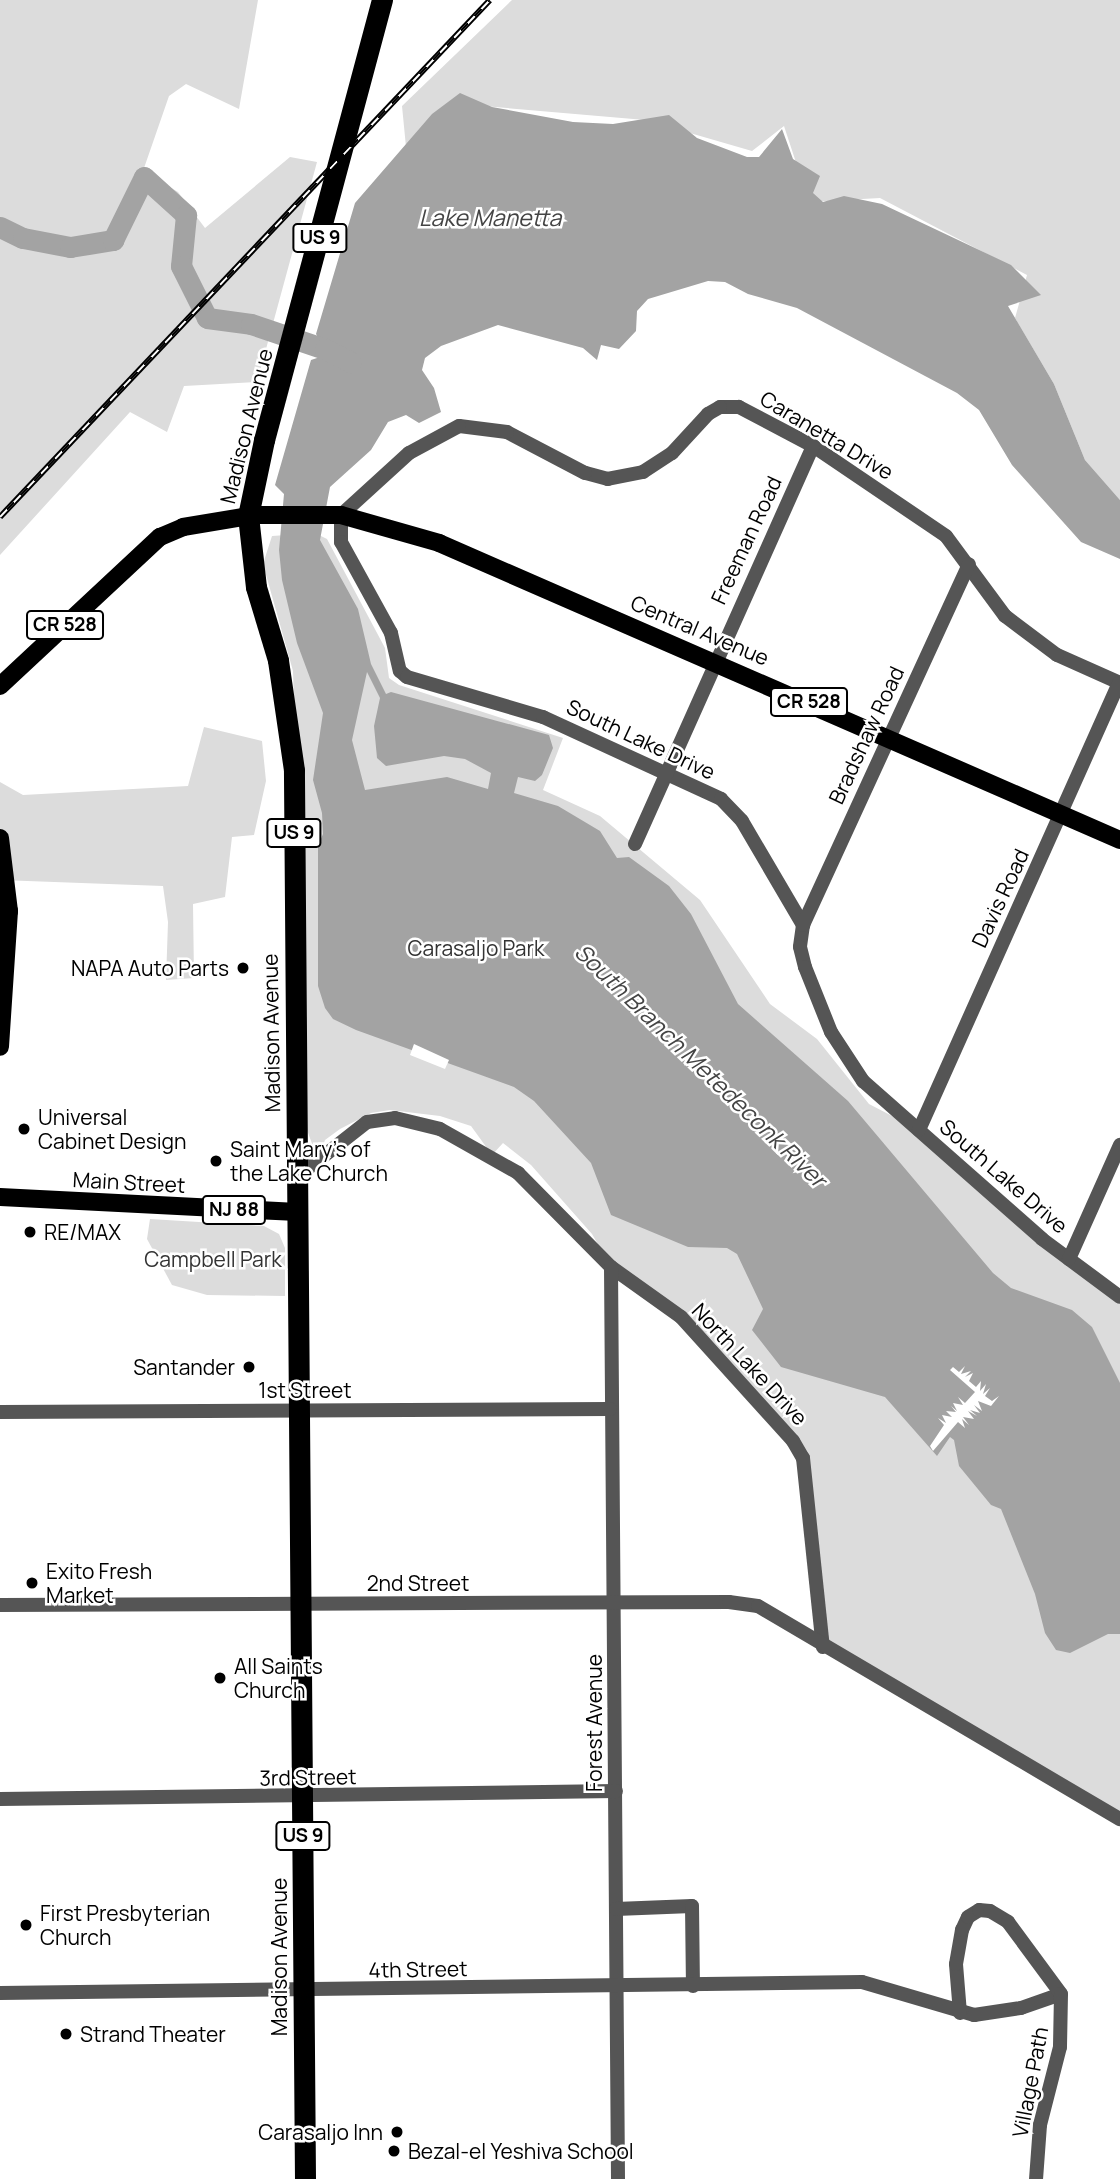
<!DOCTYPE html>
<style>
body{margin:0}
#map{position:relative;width:1120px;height:2179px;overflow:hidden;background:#fff;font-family:Manrope,sans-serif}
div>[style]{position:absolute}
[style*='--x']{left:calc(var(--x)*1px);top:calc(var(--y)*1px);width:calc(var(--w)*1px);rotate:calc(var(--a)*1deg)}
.green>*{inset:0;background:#dcdcdc}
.water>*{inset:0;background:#a3a3a3}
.pier>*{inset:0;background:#fff}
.river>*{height:21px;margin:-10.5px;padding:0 10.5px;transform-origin:10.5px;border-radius:10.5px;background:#a3a3a3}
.minor>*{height:14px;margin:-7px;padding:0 7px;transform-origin:7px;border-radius:7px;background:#555}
.major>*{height:18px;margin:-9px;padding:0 9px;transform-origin:9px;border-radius:9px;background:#000}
.highway>*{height:21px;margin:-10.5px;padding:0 10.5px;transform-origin:10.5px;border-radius:10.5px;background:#000}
.rail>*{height:6px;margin-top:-3px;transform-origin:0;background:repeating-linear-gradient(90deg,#fff 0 10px,#000 0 20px);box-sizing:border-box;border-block:2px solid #000}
.dots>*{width:19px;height:19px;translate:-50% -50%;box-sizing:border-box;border:4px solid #fff;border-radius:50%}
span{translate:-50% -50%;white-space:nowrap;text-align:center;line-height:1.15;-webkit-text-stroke:5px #fff;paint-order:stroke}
.shield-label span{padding:2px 5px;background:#fff;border:2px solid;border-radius:5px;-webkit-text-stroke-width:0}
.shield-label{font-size:19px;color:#000;font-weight:700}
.street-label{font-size:21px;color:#000}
.park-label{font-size:21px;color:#333}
.poi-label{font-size:21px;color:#000}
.right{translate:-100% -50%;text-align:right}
.left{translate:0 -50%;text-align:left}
.water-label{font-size:23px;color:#444;font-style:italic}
</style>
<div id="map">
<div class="green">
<div style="clip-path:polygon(0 0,258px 0,239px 109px,186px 84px,169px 96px,143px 171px,178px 192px,205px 228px,290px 157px,317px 162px,257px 382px,184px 386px,167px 432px,130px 412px,0 555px)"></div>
<div style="clip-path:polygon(512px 0,1120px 0,1120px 500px,1085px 460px,1054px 384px,1015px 318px,1027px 275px,880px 198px,809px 202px,784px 126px,752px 151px,645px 120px,460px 104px,406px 147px,402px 106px)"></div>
<div style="clip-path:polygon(315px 533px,327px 539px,385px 648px,389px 678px,399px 685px,563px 738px,543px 790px,600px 816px,700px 900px,770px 1004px,817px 1039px,869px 1104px,919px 1130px,1120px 1297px,1120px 1819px,823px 1647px,803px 1458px,684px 1320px,611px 1267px,592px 1234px,531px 1165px,503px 1143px,492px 1155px,471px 1126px,440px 1116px,390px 1110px,371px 1113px,340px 1129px,325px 1140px,318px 1160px,307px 1130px,293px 671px,263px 564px,272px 536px)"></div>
<div style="clip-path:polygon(204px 727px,262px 741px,266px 781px,254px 835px,232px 837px,225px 897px,193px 904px,194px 978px,166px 980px,168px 922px,163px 886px,0 880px,0 782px,23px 795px,188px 786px)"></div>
<div style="clip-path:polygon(150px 1219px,264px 1226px,279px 1234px,285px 1248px,285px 1296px,207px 1295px,172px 1285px,147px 1239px)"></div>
</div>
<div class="water">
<div style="clip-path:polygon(evenodd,460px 93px,492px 107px,573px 122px,613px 124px,669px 115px,697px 138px,747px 157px,759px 157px,782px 129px,793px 159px,820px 176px,813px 193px,823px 202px,844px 196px,882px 204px,1011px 265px,1041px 295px,1008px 306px,1054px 384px,1085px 460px,1120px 500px,1120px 559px,1081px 542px,1012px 465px,979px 410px,957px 393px,797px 308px,748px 294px,725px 282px,708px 281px,648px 299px,637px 311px,636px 331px,619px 349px,601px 345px,597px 360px,583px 348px,498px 325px,441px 346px,425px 358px,422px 370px,434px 388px,441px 412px,419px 423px,406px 415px,388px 422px,371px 450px,330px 487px,320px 540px,358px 609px,371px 664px,386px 694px,391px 692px,549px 735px,553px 748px,542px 775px,535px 781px,518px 777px,514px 793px,558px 806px,600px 831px,617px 858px,629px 857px,669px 886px,691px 914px,738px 1004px,848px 1101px,993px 1273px,1011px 1288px,1072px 1310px,1092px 1327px,1120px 1383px,1120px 1634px,1108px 1634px,1070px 1653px,1056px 1650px,1045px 1633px,1035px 1594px,1001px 1509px,991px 1505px,959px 1466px,954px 1440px,950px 1437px,937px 1456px,885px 1397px,781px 1367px,752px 1330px,763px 1309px,737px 1254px,727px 1248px,688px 1247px,611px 1215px,591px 1163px,534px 1101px,514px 1087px,356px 1030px,333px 1019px,325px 1008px,318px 986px,318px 846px,323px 834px,322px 813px,313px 780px,323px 713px,297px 643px,282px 580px,279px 550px,284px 494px,275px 485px,311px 360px,320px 357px,325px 349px,316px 334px,355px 203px,432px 114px,460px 93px,367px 672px,380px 698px,374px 726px,377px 758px,386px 766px,444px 756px,465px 759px,491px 773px,488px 789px,447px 777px,365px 790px,352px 740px,367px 672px)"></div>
</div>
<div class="pier">
<div style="clip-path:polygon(414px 1044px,449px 1060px,445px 1069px,410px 1055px)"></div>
<div style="clip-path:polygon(965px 1366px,961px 1374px,971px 1371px,965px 1377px,973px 1373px,969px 1381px,976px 1387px,981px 1381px,980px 1391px,986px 1384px,983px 1394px,990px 1388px,985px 1396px,992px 1401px,999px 1396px,991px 1406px,978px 1401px,982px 1411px,974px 1405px,980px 1413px,970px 1410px,977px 1416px,968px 1411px,974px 1419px,963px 1417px,969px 1425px,962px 1419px,965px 1428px,958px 1422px,933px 1451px,930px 1446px,944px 1425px,938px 1418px,946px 1423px,942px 1415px,952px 1417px,946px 1411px,956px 1412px,951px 1406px,957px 1411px,953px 1403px,963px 1405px,958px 1397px,965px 1403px,975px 1392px,950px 1370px,953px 1367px,959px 1372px)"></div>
</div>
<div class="river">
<div style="--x:0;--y:227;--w:25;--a:26"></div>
<div style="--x:23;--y:238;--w:48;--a:10.8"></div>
<div style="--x:70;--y:247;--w:44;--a:-9.2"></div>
<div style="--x:113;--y:240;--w:70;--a:-63.8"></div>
<div style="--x:144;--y:177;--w:57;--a:42.1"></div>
<div style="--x:186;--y:215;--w:51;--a:95.6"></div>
<div style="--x:181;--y:266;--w:58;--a:63.4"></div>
<div style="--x:207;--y:318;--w:44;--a:7.8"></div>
<div style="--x:251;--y:324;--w:78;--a:18.7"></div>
<div style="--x:325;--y:349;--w:29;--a:27"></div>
</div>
<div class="minor">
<div style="--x:1120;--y:683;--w:69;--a:-156"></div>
<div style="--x:1057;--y:655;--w:65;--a:-143.1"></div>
<div style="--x:1005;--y:616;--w:99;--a:-126.4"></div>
<div style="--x:946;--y:536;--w:161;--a:-145.9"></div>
<div style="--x:813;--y:446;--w:84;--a:-152.2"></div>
<div style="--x:739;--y:407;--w:19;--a:180"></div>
<div style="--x:720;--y:407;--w:14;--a:150"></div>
<div style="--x:708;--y:414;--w:53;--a:132.7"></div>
<div style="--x:672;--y:453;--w:35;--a:147"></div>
<div style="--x:643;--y:472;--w:36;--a:169"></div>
<div style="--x:608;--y:479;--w:24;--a:-165"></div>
<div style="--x:585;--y:473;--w:88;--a:-152.3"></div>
<div style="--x:507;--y:432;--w:48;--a:-172.9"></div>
<div style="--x:459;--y:426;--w:57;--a:151.6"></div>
<div style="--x:409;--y:453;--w:92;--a:137.6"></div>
<div style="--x:341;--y:515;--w:27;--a:90"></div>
<div style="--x:341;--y:542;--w:104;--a:61.2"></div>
<div style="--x:391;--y:633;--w:39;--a:77"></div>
<div style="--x:400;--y:671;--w:9;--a:41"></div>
<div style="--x:407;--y:677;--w:142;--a:16.4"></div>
<div style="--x:543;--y:717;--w:196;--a:24.7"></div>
<div style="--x:721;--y:799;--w:30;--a:46"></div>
<div style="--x:742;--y:821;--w:121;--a:59.6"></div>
<div style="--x:803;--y:925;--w:22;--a:98"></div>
<div style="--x:800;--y:947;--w:21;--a:76"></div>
<div style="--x:805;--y:967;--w:70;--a:68.2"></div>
<div style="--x:831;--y:1032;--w:59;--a:56.9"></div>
<div style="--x:863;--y:1081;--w:239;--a:41.4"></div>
<div style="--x:1042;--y:1239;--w:97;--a:36.6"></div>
<div style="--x:635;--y:844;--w:436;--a:-65.9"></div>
<div style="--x:803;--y:925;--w:397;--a:-65.3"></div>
<div style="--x:919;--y:1130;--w:490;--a:-65.9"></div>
<div style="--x:297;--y:1177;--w:89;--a:-38.2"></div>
<div style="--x:367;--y:1122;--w:28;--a:-8"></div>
<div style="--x:395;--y:1118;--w:46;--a:13.7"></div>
<div style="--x:440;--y:1129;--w:90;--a:29.4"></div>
<div style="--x:518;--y:1173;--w:132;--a:45.3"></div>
<div style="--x:611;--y:1267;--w:86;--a:35.5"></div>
<div style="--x:681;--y:1317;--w:167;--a:47.9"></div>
<div style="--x:793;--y:1441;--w:20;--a:60"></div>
<div style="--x:803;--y:1458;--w:190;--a:84"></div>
<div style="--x:1069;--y:1259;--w:125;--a:-65.9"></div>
<div style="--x:611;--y:1267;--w:912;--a:89.56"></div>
<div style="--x:0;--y:1412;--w:610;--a:-0.28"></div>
<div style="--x:0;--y:1605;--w:729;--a:-0.24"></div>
<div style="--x:729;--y:1602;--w:29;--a:8"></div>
<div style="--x:758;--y:1606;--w:420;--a:30.5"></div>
<div style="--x:0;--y:1799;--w:616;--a:-0.74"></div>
<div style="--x:616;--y:1909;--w:76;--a:-2.3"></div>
<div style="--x:692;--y:1906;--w:80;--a:89.3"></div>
<div style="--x:0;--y:1993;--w:862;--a:-0.73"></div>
<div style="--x:862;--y:1982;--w:117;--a:16.4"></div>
<div style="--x:974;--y:2015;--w:48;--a:-8.5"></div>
<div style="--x:1021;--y:2008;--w:42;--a:-19.3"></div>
<div style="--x:960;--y:2013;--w:49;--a:-94.7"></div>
<div style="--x:956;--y:1964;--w:35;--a:-80"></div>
<div style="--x:962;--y:1930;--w:14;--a:-65"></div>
<div style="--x:968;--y:1917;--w:13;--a:-32"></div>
<div style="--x:979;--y:1910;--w:11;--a:5"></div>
<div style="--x:990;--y:1911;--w:21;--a:31"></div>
<div style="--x:1008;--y:1922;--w:89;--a:53.6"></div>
<div style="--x:1061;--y:1994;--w:53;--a:91.1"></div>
<div style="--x:1060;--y:2047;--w:81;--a:104.4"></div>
<div style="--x:1040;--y:2125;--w:54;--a:94.2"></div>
</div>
<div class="major">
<div style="--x:0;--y:686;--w:219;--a:-43"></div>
<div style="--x:160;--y:537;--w:25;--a:-23"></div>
<div style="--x:183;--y:527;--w:73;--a:-9.5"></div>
<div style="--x:255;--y:515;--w:86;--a:0"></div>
<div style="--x:341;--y:515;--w:102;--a:15.9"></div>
<div style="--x:439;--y:543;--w:743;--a:23.56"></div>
<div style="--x:0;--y:838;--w:74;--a:83"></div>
<div style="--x:9;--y:911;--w:136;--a:93.8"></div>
<div style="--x:0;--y:1197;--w:298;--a:2.9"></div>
</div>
<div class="highway">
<div style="--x:305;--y:2179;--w:1409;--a:-90.45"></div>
<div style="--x:294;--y:770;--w:111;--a:-98.3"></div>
<div style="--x:278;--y:660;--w:76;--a:-106.8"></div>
<div style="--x:256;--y:587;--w:71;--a:-96.4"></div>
<div style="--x:248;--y:516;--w:78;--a:-78.1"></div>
<div style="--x:264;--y:440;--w:456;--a:-75"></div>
</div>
<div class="rail">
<div style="--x:0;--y:517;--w:712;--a:-46.54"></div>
</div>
<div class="dots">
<div style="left:243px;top:968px;background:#000"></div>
<div style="left:24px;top:1129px;background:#000"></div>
<div style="left:216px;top:1161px;background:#000"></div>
<div style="left:30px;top:1232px;background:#000"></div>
<div style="left:249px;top:1367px;background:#000"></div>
<div style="left:32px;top:1583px;background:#000"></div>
<div style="left:220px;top:1678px;background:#000"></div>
<div style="left:26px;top:1925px;background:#000"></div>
<div style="left:66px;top:2034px;background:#000"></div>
<div style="left:397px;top:2132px;background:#000"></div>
<div style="left:394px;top:2151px;background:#000"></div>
</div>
<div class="shield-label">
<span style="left:320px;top:238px">US 9</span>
<span style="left:65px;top:625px">CR 528</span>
<span style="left:809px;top:702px">CR 528</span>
<span style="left:294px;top:833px">US 9</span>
<span style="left:234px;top:1210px">NJ 88</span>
<span style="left:303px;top:1836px">US 9</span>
</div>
<div class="street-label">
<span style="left:246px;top:426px;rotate:-76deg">Madison Avenue</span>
<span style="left:827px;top:435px;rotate:31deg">Caranetta Drive</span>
<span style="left:746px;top:540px;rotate:-65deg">Freeman Road</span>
<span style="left:700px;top:630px;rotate:23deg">Central Avenue</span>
<span style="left:866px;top:735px;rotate:-65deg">Bradshaw Road</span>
<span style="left:641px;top:739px;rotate:25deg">South Lake Drive</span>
<span style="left:1000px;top:898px;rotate:-65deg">Davis Road</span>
<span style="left:271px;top:1033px;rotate:-91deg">Madison Avenue</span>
<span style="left:1004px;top:1176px;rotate:41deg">South Lake Drive</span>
<span style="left:129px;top:1182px;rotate:3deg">Main Street</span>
<span style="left:750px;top:1364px;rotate:47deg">North Lake Drive</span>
<span style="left:305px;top:1390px">1st Street</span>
<span style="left:418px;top:1583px">2nd Street</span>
<span style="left:594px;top:1723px;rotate:-90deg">Forest Avenue</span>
<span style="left:308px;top:1777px;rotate:-1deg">3rd Street</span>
<span style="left:279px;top:1957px;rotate:-90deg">Madison Avenue</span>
<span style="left:418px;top:1969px;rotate:-1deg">4th Street</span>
<span style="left:1030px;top:2082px;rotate:-79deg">Village Path</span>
</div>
<div class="park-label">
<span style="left:476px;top:948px">Carasaljo Park</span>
<span style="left:213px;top:1259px">Campbell Park</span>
</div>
<div class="poi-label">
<span class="right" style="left:229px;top:968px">NAPA Auto Parts</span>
<span class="left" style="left:38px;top:1129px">Universal<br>Cabinet Design</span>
<span class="left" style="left:230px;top:1161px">Saint Mary's of<br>the Lake Church</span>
<span class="left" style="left:44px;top:1232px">RE/MAX</span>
<span class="right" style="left:235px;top:1367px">Santander</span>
<span class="left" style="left:46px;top:1583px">Exito Fresh<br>Market</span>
<span class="left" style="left:234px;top:1678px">All Saints<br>Church</span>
<span class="left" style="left:40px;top:1925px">First Presbyterian<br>Church</span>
<span class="left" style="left:80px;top:2034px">Strand Theater</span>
<span class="right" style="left:383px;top:2132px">Carasaljo Inn</span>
<span class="left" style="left:408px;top:2151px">Bezal-el Yeshiva School</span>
</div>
<div class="water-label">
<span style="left:490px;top:217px">Lake Manetta</span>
<span style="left:701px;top:1065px;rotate:44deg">South Branch Metedeconk River</span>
</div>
</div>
